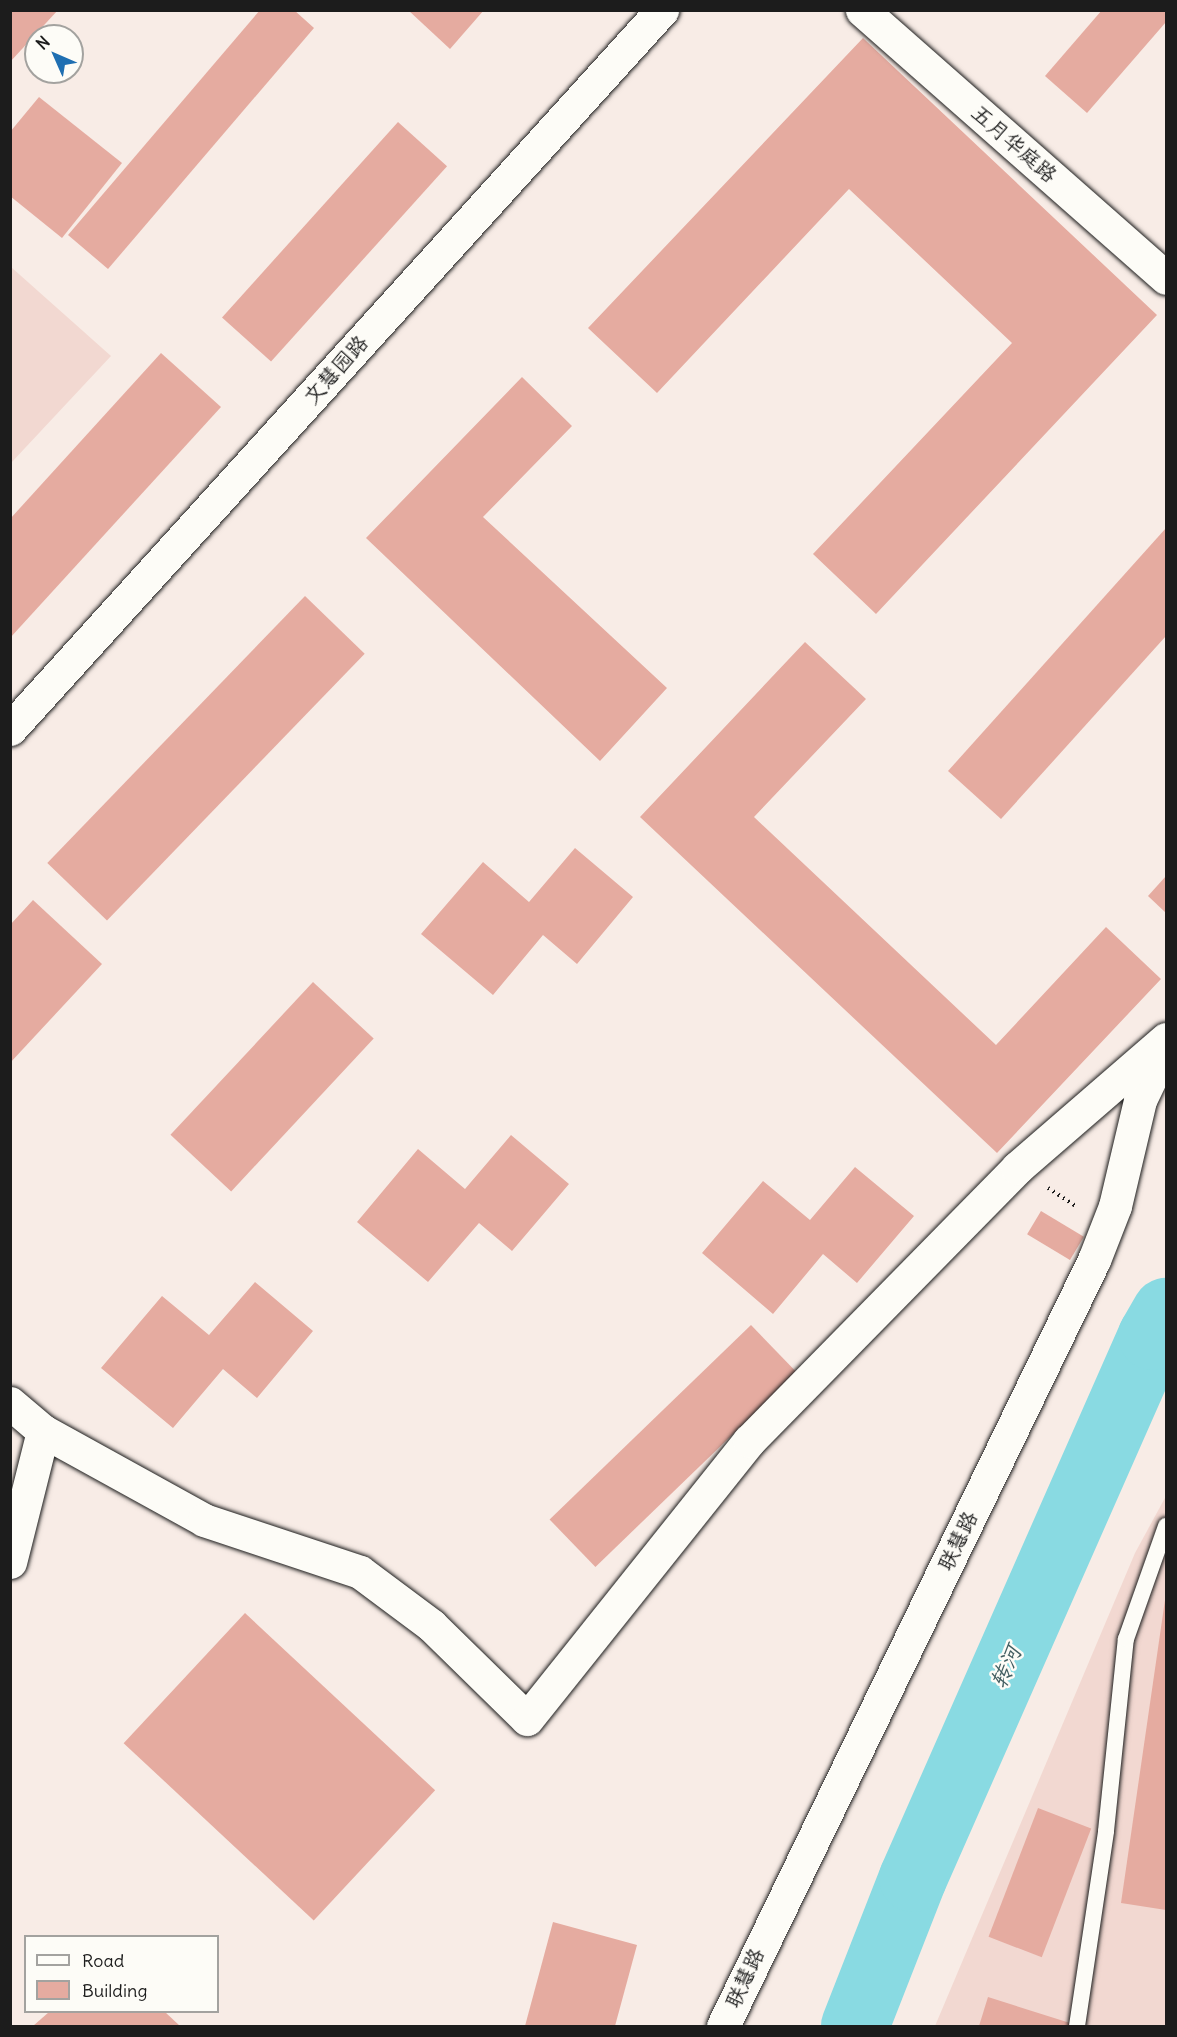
<!DOCTYPE html>
<meta charset="utf-8">
<style>
body{margin:0}
#map{position:relative;width:1177px;height:2037px;overflow:hidden;background:#f8ece6;font-family:Delius,"LXGW WenKai TC",sans-serif}
div>[style]{position:absolute}
[style*='--x']{left:calc(var(--x)*1px);top:calc(var(--y)*1px);width:calc(var(--w)*1px);rotate:calc(var(--a)*1deg)}
.built>*{inset:0;background:#f2d8d1}
.river>*{height:68px;margin:-34px;padding:0 34px;transform-origin:34px;border-radius:34px;background:#89dae2}
.building>*{inset:0;background:#e5aba0;transform-origin:0 0}
.path>*{height:4px;margin-top:-2px;transform-origin:0;background:repeating-linear-gradient(90deg,#1c1c1c 0 1.5px,transparent 0 6px)}
.roads{filter:drop-shadow(0 0 2px #1c1c1c) drop-shadow(0 0 2px #1c1c1c)}
.service>*{height:16px;margin:-8px;padding:0 8px;transform-origin:8px;border-radius:8px;background:#fdfcf7}
.minor>*{height:33px;margin:-16.5px;padding:0 16.5px;transform-origin:16.5px;border-radius:16.5px;background:#fdfcf7}
.tertiary>*{height:33px;margin:-16.5px;padding:0 16.5px;transform-origin:16.5px;border-radius:16.5px;background:#fdfcf7}
span{translate:-50% -50%;white-space:nowrap;text-align:center;line-height:1.15;-webkit-text-stroke:5px #fdfcf7;paint-order:stroke}
.street-label{font-size:21px;color:#1c1c1c}
.water-label{font-size:22px;color:#425e61;font-style:italic}
.frame{position:absolute;inset:0;border:12px solid #1c1c1c;pointer-events:none}
.legend{position:absolute;left:24px;top:1935px;width:195px;height:78px;box-sizing:border-box;background:#fdfcf7;border:2px solid #a3a29f;margin:0;padding:8px 10px;list-style:none;font-size:18px;color:#1c1c1c}
.legend li{display:flex;align-items:center;gap:12px;height:30px}
.legend b{width:30px;border:2px solid #a3a29f}
.north{position:absolute;left:24px;top:24px;width:60px;height:60px;box-sizing:border-box;background:#fdfcf7;border:2px solid #a3a29f;border-radius:50%;rotate:315deg;font-size:16px;font-weight:700;line-height:24px;text-align:center;color:#1c1c1c}
.north::after{content:'';display:block;margin:auto;width:21px;height:27px;background:#1f6fb2;clip-path:polygon(50% 0,100% 100%,50% 72%,0 100%)}
</style>
<div id="map">
<div class="built">
<div style="clip-path:polygon(11px 267px,111px 356px,11px 463px)"></div>
<div style="clip-path:polygon(1166px 1496px,1166px 2026px,935px 2026px,1135px 1553px)"></div>
</div>
<div class="river">
<div style="--x:855;--y:2026;--w:159;--a:-68.6"></div>
<div style="--x:913;--y:1878;--w:592;--a:-66.2"></div>
<div style="--x:1152;--y:1336;--w:28;--a:-60"></div>
</div>
<div class="building">
<div style="clip-path:polygon(10px 10px,58px 10px,10px 62px)"></div>
<div style="clip-path:polygon(260px 10px,294px 10px,314px 28px,108px 269px,68px 235px)"></div>
<div style="clip-path:polygon(408px 10px,484px 10px,450px 49px)"></div>
<div style="clip-path:polygon(1102px 10px,1166px 10px,1166px 22px,1087px 113px,1045px 76px)"></div>
<div style="clip-path:polygon(863px 38px,1157px 315px,876px 614px,813px 554px,1012px 343px,849px 189px,657px 393px,588px 328px)"></div>
<div style="clip-path:polygon(39px 97px,122px 163px,62px 238px,10px 196px,10px 132px)"></div>
<div style="left:398px;top:122px;width:66px;height:263px;rotate:42deg"></div>
<div style="clip-path:polygon(161px 353px,221px 407px,10px 638px,10px 519px)"></div>
<div style="clip-path:polygon(522px 377px,572px 426px,483px 517px,667px 688px,600px 761px,366px 538px)"></div>
<div style="clip-path:polygon(1166px 528px,1166px 636px,1001px 819px,948px 771px)"></div>
<div style="left:305px;top:596px;width:83px;height:371px;rotate:44deg"></div>
<div style="clip-path:polygon(805px 642px,866px 699px,754px 817px,996px 1045px,1106px 927px,1161px 979px,997px 1153px,640px 817px)"></div>
<div style="clip-path:polygon(575px 848px,633px 897px,577px 964px,543px 935px,493px 995px,421px 934px,483px 862px,529px 902px)"></div>
<div style="clip-path:polygon(1166px 876px,1166px 913px,1148px 896px)"></div>
<div style="clip-path:polygon(33px 900px,102px 964px,10px 1063px,10px 925px)"></div>
<div style="left:313px;top:982px;width:83px;height:209px;rotate:43deg"></div>
<div style="clip-path:polygon(511px 1135px,569px 1184px,512px 1251px,479px 1223px,428px 1282px,357px 1222px,418px 1149px,465px 1189px)"></div>
<div style="clip-path:polygon(855px 1167px,914px 1216px,857px 1283px,823px 1254px,773px 1314px,702px 1253px,763px 1181px,810px 1220px)"></div>
<div style="left:1041px;top:1211px;width:50px;height:27px;rotate:31deg"></div>
<div style="clip-path:polygon(255px 1282px,313px 1331px,257px 1398px,223px 1369px,173px 1428px,101px 1368px,162px 1296px,209px 1335px)"></div>
<div style="left:751px;top:1325px;width:66px;height:280px;rotate:46deg"></div>
<div style="clip-path:polygon(1165px 1600px,1166px 1600px,1166px 1910px,1121px 1903px)"></div>
<div style="left:245px;top:1613px;width:260px;height:178px;rotate:43deg"></div>
<div style="left:1038px;top:1808px;width:57px;height:138px;rotate:21deg"></div>
<div style="clip-path:polygon(553px 1922px,637px 1945px,615px 2026px,525px 2026px)"></div>
<div style="clip-path:polygon(988px 1997px,1070px 2023px,1069px 2026px,979px 2026px)"></div>
<div style="clip-path:polygon(49px 2012px,165px 2012px,180px 2026px,33px 2026px)"></div>
</div>
<div class="path">
<div style="--x:1048;--y:1188;--w:35;--a:33"></div>
</div>
<div class="roads">
<div class="service">
<div style="--x:1077;--y:2026;--w:197;--a:-81.5"></div>
<div style="--x:1106;--y:1831;--w:193;--a:-84.1"></div>
<div style="--x:1126;--y:1639;--w:120;--a:-70.5"></div>
</div>
<div class="minor">
<div style="--x:862;--y:10;--w:405;--a:41.4"></div>
<div style="--x:723;--y:2026;--w:851;--a:-64.16"></div>
<div style="--x:1094;--y:1260;--w:58;--a:-68.7"></div>
<div style="--x:1115;--y:1206;--w:109;--a:-76.7"></div>
<div style="--x:1140;--y:1100;--w:60;--a:-64.3"></div>
</div>
<div class="tertiary">
<div style="--x:10;--y:729;--w:971;--a:-47.8"></div>
<div style="--x:10;--y:1403;--w:43;--a:40.3"></div>
<div style="--x:43;--y:1431;--w:135;--a:104.1"></div>
<div style="--x:43;--y:1431;--w:184;--a:28.9"></div>
<div style="--x:204;--y:1520;--w:164;--a:18.4"></div>
<div style="--x:360;--y:1572;--w:89;--a:36.7"></div>
<div style="--x:431;--y:1625;--w:134;--a:44.4"></div>
<div style="--x:527;--y:1719;--w:356;--a:-51.4"></div>
<div style="--x:749;--y:1441;--w:383;--a:-45.5"></div>
<div style="--x:1017;--y:1168;--w:197;--a:-40.9"></div>
</div>
</div>
<div class="street-label">
<span style="left:1014px;top:144px;rotate:41deg">五月华庭路</span>
<span style="left:336px;top:370px;rotate:-48deg">文慧园路</span>
<span style="left:958px;top:1541px;rotate:-64deg">联慧路</span>
<span style="left:745px;top:1978px;rotate:-65deg">联慧路</span>
</div>
<div class="water-label">
<span style="left:1006px;top:1667px;rotate:-66deg">转河</span>
</div>
<div class="frame"></div>
<ul class="legend">
<li><b style="height:8px;background:#fdfcf7"></b>Road</li>
<li><b style="height:16px;background:#e5aba0"></b>Building</li>
</ul>
<div class="north">N</div>
</div>
